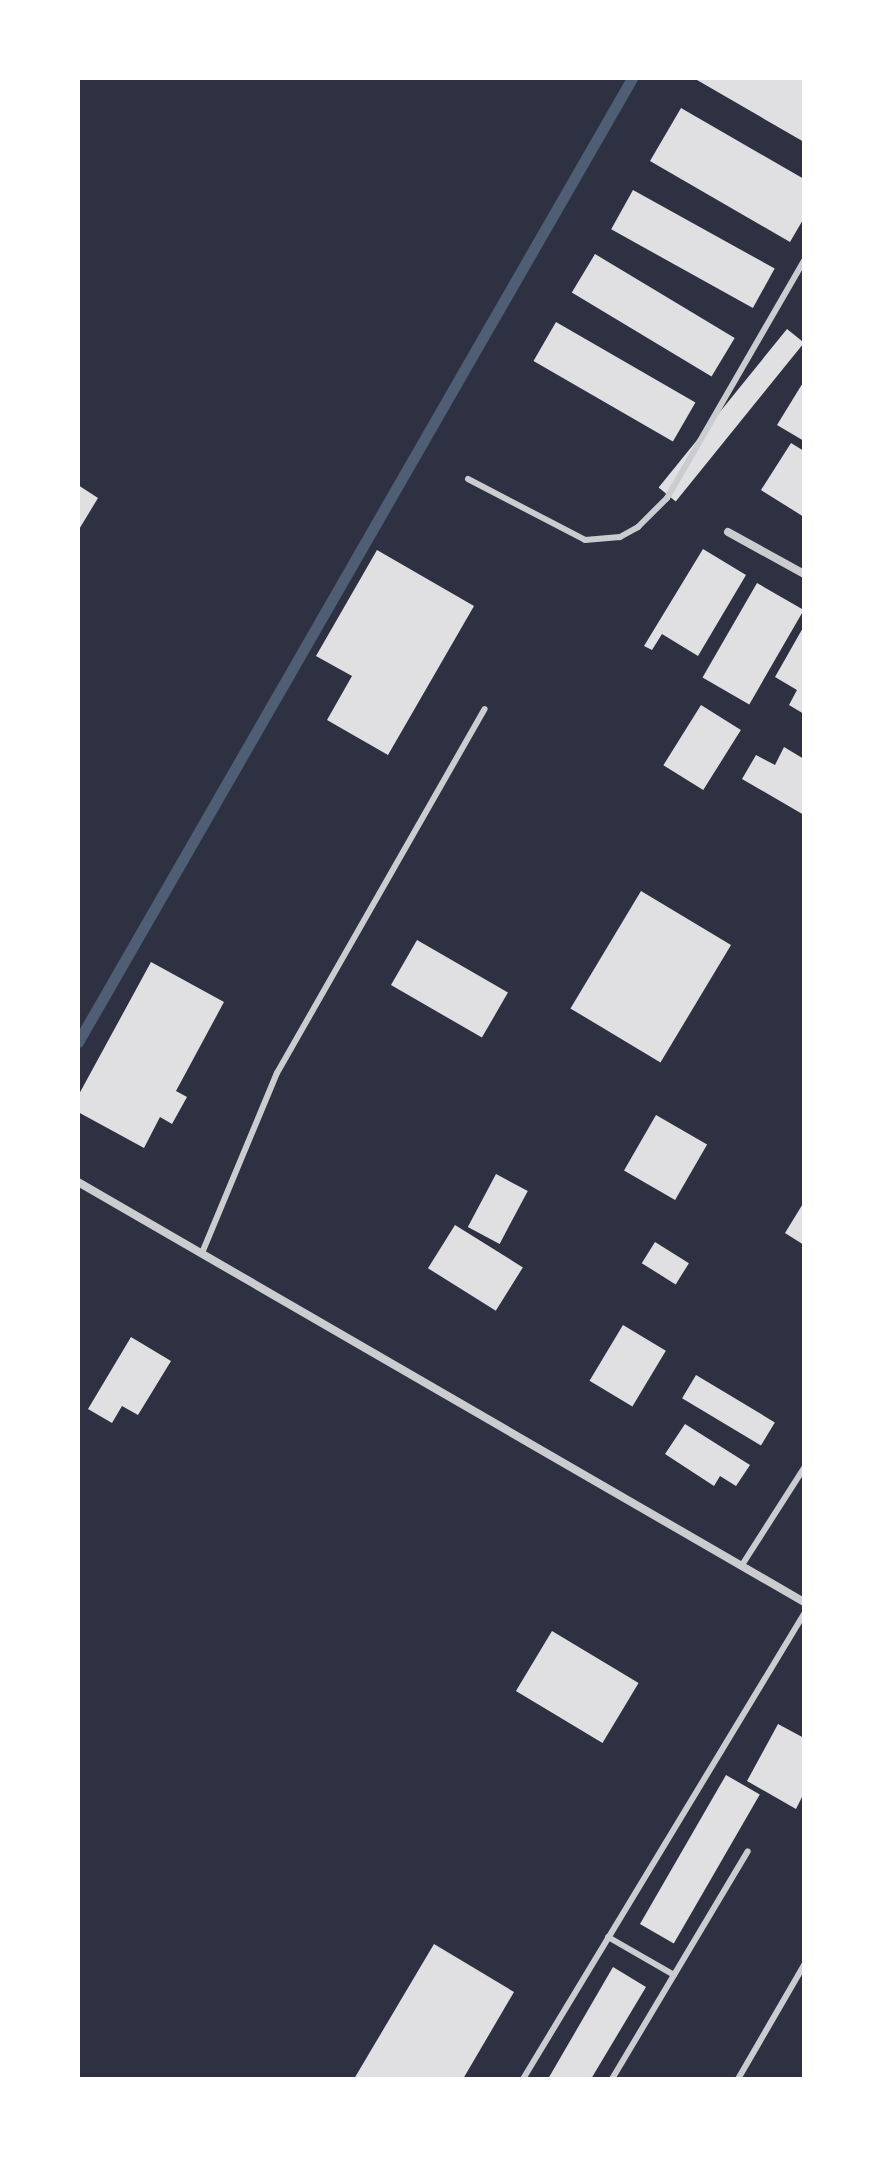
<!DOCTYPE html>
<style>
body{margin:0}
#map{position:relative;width:882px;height:2157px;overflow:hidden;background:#2d3142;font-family:Jost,sans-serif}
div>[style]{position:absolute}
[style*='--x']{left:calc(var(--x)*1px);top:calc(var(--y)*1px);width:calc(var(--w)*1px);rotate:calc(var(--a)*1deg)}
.stream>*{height:11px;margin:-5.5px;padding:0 5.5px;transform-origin:5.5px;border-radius:5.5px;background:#4f5d75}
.building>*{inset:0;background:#e0e0e3;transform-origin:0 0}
.service>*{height:6px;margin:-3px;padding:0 3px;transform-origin:3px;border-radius:3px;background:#caccd0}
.minor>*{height:8px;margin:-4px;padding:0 4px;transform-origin:4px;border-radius:4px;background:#caccd0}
span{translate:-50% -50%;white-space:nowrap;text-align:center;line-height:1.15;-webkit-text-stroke:7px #fff;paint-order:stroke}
.frame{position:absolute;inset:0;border:80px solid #fff;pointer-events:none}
</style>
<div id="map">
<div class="stream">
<div style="--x:78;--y:1042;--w:1112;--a:-60.11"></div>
</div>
<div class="building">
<div style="clip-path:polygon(699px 78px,804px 78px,804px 142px,697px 80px)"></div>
<div style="clip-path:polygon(681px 108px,804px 179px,804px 218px,790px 242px,650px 161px)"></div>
<div style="left:633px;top:190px;width:162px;height:45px;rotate:29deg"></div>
<div style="left:595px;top:254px;width:163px;height:45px;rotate:31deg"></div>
<div style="left:556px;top:322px;width:161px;height:45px;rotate:30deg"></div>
<div style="left:787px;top:329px;width:22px;height:204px;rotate:39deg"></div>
<div style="clip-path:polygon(804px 381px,804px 441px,777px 425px)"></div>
<div style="clip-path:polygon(791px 443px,804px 451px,804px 517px,761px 490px)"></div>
<div style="clip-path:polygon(78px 485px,98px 498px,78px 531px)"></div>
<div style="clip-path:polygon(703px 549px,746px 575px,698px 656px,662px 634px,652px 650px,644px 646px)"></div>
<div style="clip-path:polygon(377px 550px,474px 606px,388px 755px,327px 720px,352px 676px,316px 656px)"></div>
<div style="left:757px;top:583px;width:54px;height:109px;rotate:30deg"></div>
<div style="clip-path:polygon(804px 626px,804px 714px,789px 705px,797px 690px,775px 677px)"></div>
<div style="left:701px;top:705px;width:47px;height:71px;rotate:32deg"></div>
<div style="clip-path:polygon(784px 747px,804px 759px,804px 815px,742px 779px,756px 755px,775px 765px)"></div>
<div style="left:641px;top:891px;width:105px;height:137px;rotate:31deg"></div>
<div style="left:417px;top:940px;width:105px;height:52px;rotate:30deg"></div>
<div style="clip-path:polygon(151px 962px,224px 1002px,176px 1091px,187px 1097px,172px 1124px,160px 1117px,144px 1148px,78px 1112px,78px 1096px)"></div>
<div style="left:656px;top:1115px;width:59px;height:64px;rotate:30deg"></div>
<div style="left:496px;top:1174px;width:36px;height:60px;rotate:28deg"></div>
<div style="clip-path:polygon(804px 1202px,804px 1245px,785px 1233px)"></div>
<div style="left:455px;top:1225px;width:80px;height:51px;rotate:32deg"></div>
<div style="left:655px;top:1242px;width:40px;height:25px;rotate:32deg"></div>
<div style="left:623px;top:1325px;width:50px;height:65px;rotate:31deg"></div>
<div style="clip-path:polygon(131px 1337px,171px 1361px,138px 1415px,122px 1406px,112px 1423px,88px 1409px)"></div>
<div style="left:696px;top:1375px;width:92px;height:27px;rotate:31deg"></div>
<div style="clip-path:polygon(685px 1424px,750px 1465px,736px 1486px,720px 1476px,714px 1486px,665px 1454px)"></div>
<div style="left:552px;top:1631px;width:101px;height:70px;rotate:31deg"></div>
<div style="clip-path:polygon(778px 1724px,804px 1738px,804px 1793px,796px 1809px,747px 1781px)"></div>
<div style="left:726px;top:1775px;width:39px;height:172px;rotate:30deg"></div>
<div style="clip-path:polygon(434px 1944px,514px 1992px,463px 2079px,354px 2079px)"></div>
<div style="clip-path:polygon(613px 1967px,646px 1987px,591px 2079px,548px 2079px)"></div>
</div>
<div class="service">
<div style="--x:468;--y:479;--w:132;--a:27.5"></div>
<div style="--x:585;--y:540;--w:35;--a:-5"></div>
<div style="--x:620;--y:537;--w:21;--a:-29"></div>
<div style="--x:638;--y:527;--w:41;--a:-45"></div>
<div style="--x:667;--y:498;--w:274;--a:-60"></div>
<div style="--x:202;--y:1253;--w:195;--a:-67.4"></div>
<div style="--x:277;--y:1073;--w:419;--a:-60.3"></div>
<div style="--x:742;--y:1565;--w:115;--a:-57.4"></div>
<div style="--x:608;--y:1937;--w:76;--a:29.9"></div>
<div style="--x:523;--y:2079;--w:543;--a:-58.86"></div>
<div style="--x:612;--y:2079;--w:265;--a:-59.2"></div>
<div style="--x:738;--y:2079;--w:132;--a:-59.9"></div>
</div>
<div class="minor">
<div style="--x:728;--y:532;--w:87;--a:28.9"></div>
<div style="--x:78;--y:1182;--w:839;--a:30.05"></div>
</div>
<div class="frame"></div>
</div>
